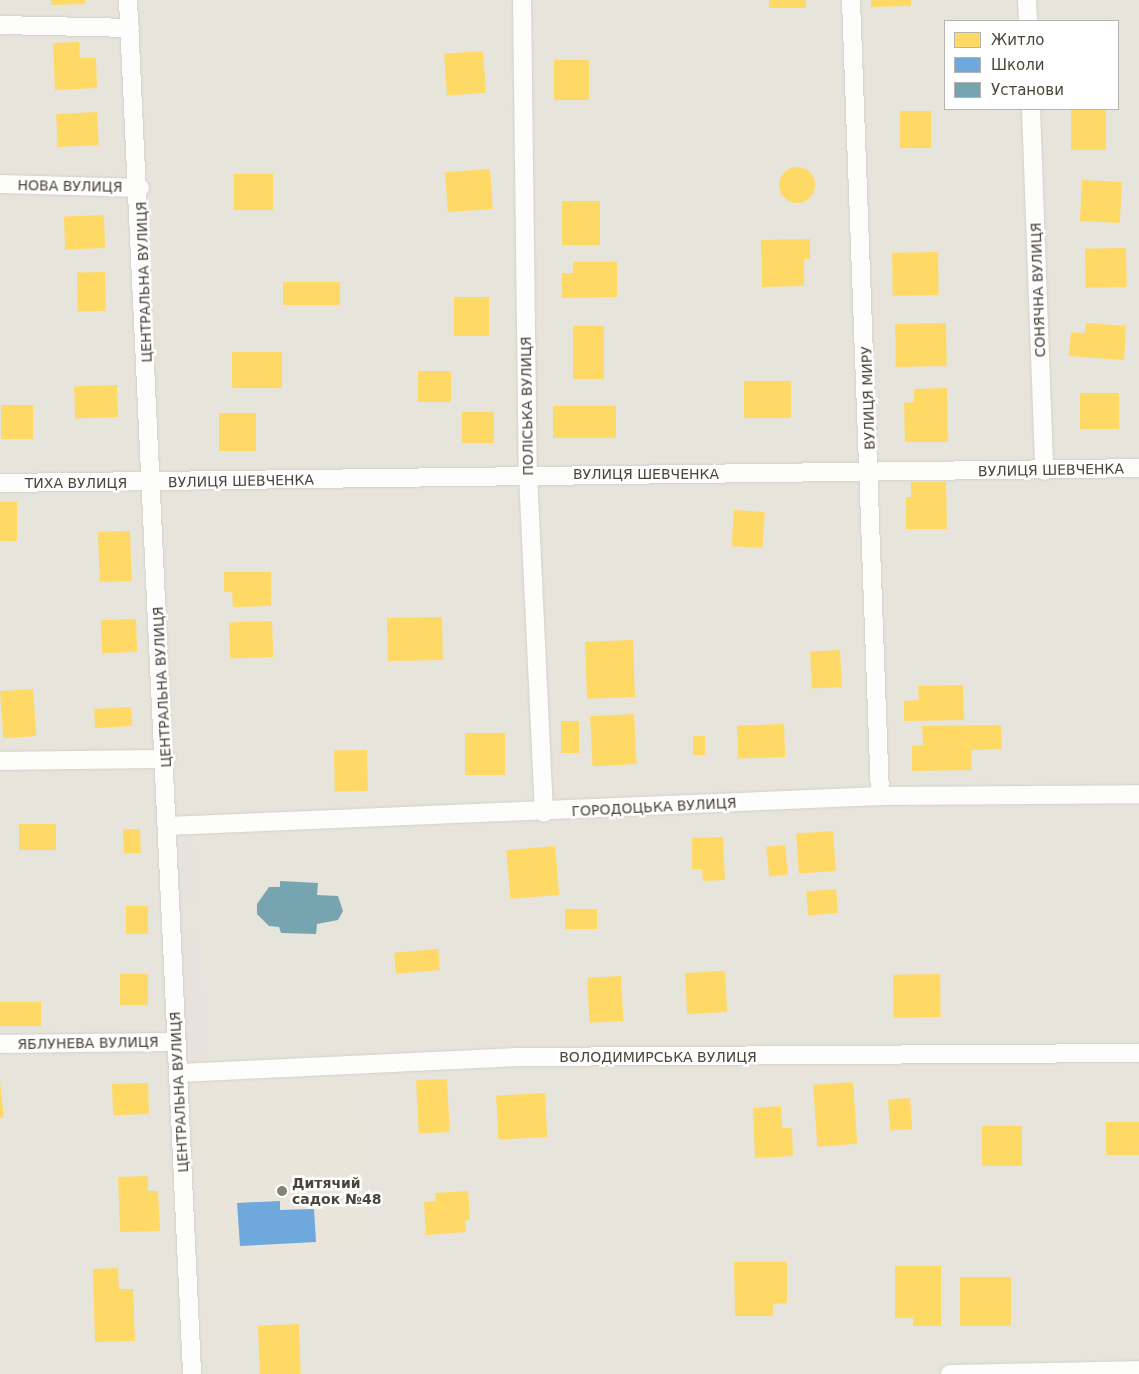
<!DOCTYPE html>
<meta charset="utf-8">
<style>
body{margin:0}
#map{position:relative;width:1139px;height:1374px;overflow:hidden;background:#f4f2ee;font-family:"DejaVu Sans",sans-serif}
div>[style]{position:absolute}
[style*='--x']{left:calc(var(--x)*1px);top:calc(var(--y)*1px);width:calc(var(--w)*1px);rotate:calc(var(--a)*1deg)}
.residential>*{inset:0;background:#e7e4dc}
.education>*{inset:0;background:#eae5da;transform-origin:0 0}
.parking>*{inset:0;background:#e6e3df;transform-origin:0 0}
.homes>*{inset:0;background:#ffd966;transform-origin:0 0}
.round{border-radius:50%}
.schools>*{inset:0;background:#6fa8dc}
.public>*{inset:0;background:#76a5af}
.roads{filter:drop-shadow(0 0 1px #d2d0cb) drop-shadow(0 0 1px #d2d0cb)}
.minor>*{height:18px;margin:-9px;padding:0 9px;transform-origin:9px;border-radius:9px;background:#fdfdfc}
.dots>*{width:14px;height:14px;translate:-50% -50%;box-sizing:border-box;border:2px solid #fff;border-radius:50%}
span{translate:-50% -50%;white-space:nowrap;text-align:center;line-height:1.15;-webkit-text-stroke:5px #fff;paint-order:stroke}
.street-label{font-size:14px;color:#4b4439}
.poi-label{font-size:14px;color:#4b4439;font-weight:700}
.left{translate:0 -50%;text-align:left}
.legend{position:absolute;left:944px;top:20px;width:175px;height:90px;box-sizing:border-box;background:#fff;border:1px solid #b7b4b0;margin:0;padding:6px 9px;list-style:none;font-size:15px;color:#4b4439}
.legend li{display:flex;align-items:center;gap:10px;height:25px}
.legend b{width:25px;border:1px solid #b7b4b0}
</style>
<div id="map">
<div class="residential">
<div style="clip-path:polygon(evenodd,0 0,1139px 0,1139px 1374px,0 1374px,0 0,945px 21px,1118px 21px,1118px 109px,945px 109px,945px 21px)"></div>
</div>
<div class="education">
<div style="left:361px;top:1072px;width:184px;height:168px;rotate:88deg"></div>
</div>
<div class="parking">
<div style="clip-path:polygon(193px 836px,196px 899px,178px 899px,175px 844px)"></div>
<div style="left:198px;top:930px;width:128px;height:18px;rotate:87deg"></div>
</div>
<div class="homes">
<div style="clip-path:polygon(51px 0,85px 0,85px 4px,51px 5px)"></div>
<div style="left:769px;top:0;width:37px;height:8px"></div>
<div style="clip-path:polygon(871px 0,911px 0,911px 6px,871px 7px)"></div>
<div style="clip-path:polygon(79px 42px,80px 58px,96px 58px,97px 88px,55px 90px,53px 43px)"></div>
<div style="left:483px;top:51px;width:42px;height:39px;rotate:86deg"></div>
<div style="left:589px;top:60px;width:40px;height:35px;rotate:90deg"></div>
<div style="left:1071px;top:109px;width:35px;height:41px"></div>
<div style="left:931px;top:111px;width:37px;height:31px;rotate:90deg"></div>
<div style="left:97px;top:112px;width:33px;height:41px;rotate:87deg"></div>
<div class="round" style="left:779px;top:167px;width:36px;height:36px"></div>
<div style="left:490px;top:169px;width:40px;height:45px;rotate:86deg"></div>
<div style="left:273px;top:174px;width:36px;height:39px;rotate:90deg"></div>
<div style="left:1082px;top:180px;width:40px;height:41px;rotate:3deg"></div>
<div style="left:562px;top:201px;width:38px;height:44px"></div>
<div style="left:104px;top:215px;width:33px;height:40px;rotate:88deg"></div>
<div style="clip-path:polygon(810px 239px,810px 259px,804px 259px,804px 286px,762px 287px,761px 240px)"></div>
<div style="left:1126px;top:248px;width:39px;height:41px;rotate:89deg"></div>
<div style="left:938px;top:252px;width:43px;height:46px;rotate:89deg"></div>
<div style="clip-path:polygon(573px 262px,617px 262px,617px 297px,562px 298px,562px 273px,573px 273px)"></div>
<div style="left:105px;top:272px;width:39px;height:28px;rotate:89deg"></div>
<div style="left:340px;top:282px;width:23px;height:57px;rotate:90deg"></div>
<div style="left:454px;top:297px;width:35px;height:39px"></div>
<div style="left:946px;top:323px;width:43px;height:51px;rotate:89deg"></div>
<div style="clip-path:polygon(1086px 323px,1126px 326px,1124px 360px,1069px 356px,1071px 332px,1085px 333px)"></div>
<div style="left:573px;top:326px;width:31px;height:53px"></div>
<div style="left:232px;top:352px;width:50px;height:36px"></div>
<div style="left:418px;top:371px;width:33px;height:31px"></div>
<div style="left:744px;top:381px;width:47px;height:37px"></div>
<div style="left:117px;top:385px;width:32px;height:43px;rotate:88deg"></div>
<div style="clip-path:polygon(947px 388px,948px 442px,905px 442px,904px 403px,914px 402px,914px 389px)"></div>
<div style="left:1080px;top:393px;width:39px;height:36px"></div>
<div style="left:1px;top:405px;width:32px;height:34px"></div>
<div style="left:553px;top:406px;width:63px;height:32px"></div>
<div style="left:462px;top:412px;width:32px;height:31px"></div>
<div style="left:256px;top:413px;width:38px;height:37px;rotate:90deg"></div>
<div style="clip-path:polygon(911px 482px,946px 482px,947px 529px,906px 529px,906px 497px,911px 497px)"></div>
<div style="left:0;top:502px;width:17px;height:39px"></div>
<div style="left:734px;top:510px;width:31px;height:36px;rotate:4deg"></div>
<div style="left:130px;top:531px;width:50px;height:32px;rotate:88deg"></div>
<div style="clip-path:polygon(224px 572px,271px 572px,271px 606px,233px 607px,232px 592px,224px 592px)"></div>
<div style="left:442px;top:617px;width:43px;height:55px;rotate:89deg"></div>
<div style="left:136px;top:619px;width:33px;height:35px;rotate:88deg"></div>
<div style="left:272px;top:621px;width:36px;height:43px;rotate:88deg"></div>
<div style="left:633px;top:640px;width:57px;height:48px;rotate:88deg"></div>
<div style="left:840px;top:650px;width:37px;height:30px;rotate:87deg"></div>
<div style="clip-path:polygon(963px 685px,964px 720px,904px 721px,904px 701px,919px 700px,918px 686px)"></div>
<div style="left:33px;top:689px;width:47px;height:33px;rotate:86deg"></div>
<div style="left:131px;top:707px;width:19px;height:37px;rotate:87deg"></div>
<div style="left:634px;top:714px;width:50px;height:44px;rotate:87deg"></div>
<div style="left:561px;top:721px;width:18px;height:32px"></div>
<div style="left:784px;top:724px;width:33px;height:47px;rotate:88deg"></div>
<div style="clip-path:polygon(1001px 725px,1002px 749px,971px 750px,972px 770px,912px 771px,912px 746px,923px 745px,922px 726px)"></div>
<div style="left:465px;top:733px;width:40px;height:42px"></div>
<div style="left:693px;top:736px;width:12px;height:19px"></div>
<div style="left:367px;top:750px;width:41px;height:33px;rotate:89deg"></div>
<div style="left:19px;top:824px;width:37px;height:26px"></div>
<div style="left:140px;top:829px;width:24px;height:17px;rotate:88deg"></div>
<div style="left:833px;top:831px;width:40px;height:37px;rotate:86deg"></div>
<div style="clip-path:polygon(723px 837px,725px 880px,703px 881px,702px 869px,692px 869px,692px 838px)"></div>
<div style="left:785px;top:845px;width:30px;height:19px;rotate:84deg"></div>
<div style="left:555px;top:846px;width:49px;height:49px;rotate:85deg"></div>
<div style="left:836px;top:889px;width:24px;height:30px;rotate:85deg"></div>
<div style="left:126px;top:906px;width:22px;height:28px"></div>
<div style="left:597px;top:909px;width:20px;height:32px;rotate:90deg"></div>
<div style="left:438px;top:949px;width:21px;height:44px;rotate:85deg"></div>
<div style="left:725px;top:971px;width:41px;height:40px;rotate:87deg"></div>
<div style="left:120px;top:974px;width:28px;height:31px"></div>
<div style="left:940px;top:974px;width:43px;height:47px;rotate:89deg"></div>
<div style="left:621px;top:976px;width:45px;height:34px;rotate:87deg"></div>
<div style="left:0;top:1002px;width:41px;height:24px"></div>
<div style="left:447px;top:1079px;width:53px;height:31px;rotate:87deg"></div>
<div style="clip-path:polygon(0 1082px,4px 1118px,0 1118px)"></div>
<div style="left:853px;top:1082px;width:62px;height:40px;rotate:86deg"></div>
<div style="left:148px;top:1083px;width:31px;height:36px;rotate:88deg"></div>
<div style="left:545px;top:1093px;width:44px;height:49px;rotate:87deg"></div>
<div style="left:910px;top:1098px;width:31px;height:22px;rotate:86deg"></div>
<div style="clip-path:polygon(781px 1106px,782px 1128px,792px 1128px,793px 1156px,755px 1158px,753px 1108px)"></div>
<div style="left:1106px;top:1122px;width:33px;height:33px"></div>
<div style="left:982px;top:1126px;width:40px;height:40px"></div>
<div style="clip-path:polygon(148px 1176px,148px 1191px,158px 1191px,160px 1231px,120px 1232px,118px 1177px)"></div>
<div style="clip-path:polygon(468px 1191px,470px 1220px,465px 1220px,466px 1232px,426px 1235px,424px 1202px,436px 1201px,435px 1193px)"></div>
<div style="clip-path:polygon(734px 1262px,787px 1262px,787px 1303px,773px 1304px,773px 1316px,735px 1316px)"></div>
<div style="clip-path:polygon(895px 1266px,941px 1266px,941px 1326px,913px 1326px,913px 1318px,895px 1318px)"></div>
<div style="clip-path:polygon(118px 1268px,119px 1289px,133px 1289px,135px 1341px,95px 1342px,93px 1269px)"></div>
<div style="left:1011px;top:1277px;width:49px;height:51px;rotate:90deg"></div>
<div style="left:299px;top:1324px;width:50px;height:41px;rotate:88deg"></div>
</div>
<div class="schools">
<div style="clip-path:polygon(280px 1201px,280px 1210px,314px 1209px,316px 1242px,240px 1246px,237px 1203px)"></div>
</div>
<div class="public">
<div style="clip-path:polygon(280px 881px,318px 883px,317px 895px,338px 896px,343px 911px,338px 920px,317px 924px,316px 934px,281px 933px,279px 927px,269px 926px,257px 914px,257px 904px,269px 887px,280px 887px)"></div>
</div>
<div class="roads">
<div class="minor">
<div style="--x:128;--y:0;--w:1375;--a:87.33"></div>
<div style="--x:522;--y:0;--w:474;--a:89.3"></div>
<div style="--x:528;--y:474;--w:339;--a:87.3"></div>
<div style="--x:851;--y:0;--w:797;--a:87.91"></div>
<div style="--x:1027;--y:0;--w:21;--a:87"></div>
<div style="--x:0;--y:25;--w:130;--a:1.3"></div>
<div style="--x:1031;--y:109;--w:362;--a:87.9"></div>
<div style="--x:0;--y:184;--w:140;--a:1.6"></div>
<div style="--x:0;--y:483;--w:1139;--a:-0.75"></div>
<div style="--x:0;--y:761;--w:166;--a:-0.7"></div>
<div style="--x:168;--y:826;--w:713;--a:-2.41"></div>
<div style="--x:880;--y:796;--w:259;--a:-0.4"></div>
<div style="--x:0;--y:1044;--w:176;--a:-0.7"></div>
<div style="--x:178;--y:1073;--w:337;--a:-2.7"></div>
<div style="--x:515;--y:1057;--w:624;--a:-0.37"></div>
<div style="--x:950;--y:1374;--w:189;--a:-1.2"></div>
</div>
</div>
<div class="dots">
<div style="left:282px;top:1191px;background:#868178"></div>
</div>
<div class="street-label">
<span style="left:70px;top:186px;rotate:1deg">НОВА ВУЛИЦЯ</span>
<span style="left:144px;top:282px;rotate:-92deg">ЦЕНТРАЛЬНА ВУЛИЦЯ</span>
<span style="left:1038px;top:290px;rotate:-92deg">СОНЯЧНА ВУЛИЦЯ</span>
<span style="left:868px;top:398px;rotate:-92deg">ВУЛИЦЯ МИРУ</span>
<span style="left:527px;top:406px;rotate:-91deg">ПОЛІСЬКА ВУЛИЦЯ</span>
<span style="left:1051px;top:470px;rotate:-1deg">ВУЛИЦЯ ШЕВЧЕНКА</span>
<span style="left:646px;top:474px">ВУЛИЦЯ ШЕВЧЕНКА</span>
<span style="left:241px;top:481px;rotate:-1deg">ВУЛИЦЯ ШЕВЧЕНКА</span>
<span style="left:76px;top:483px">ТИХА ВУЛИЦЯ</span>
<span style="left:162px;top:687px;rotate:-93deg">ЦЕНТРАЛЬНА ВУЛИЦЯ</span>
<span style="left:654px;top:807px;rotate:-3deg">ГОРОДОЦЬКА ВУЛИЦЯ</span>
<span style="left:88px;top:1043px;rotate:-1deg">ЯБЛУНЕВА ВУЛИЦЯ</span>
<span style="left:658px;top:1057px">ВОЛОДИМИРСЬКА ВУЛИЦЯ</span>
<span style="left:179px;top:1092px;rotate:-93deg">ЦЕНТРАЛЬНА ВУЛИЦЯ</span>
</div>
<div class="poi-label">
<span class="left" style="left:292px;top:1191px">Дитячий<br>садок №48</span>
</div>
<ul class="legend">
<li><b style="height:14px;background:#ffd966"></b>Житло</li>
<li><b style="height:14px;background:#6fa8dc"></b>Школи</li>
<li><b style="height:14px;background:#76a5af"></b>Установи</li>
</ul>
</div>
